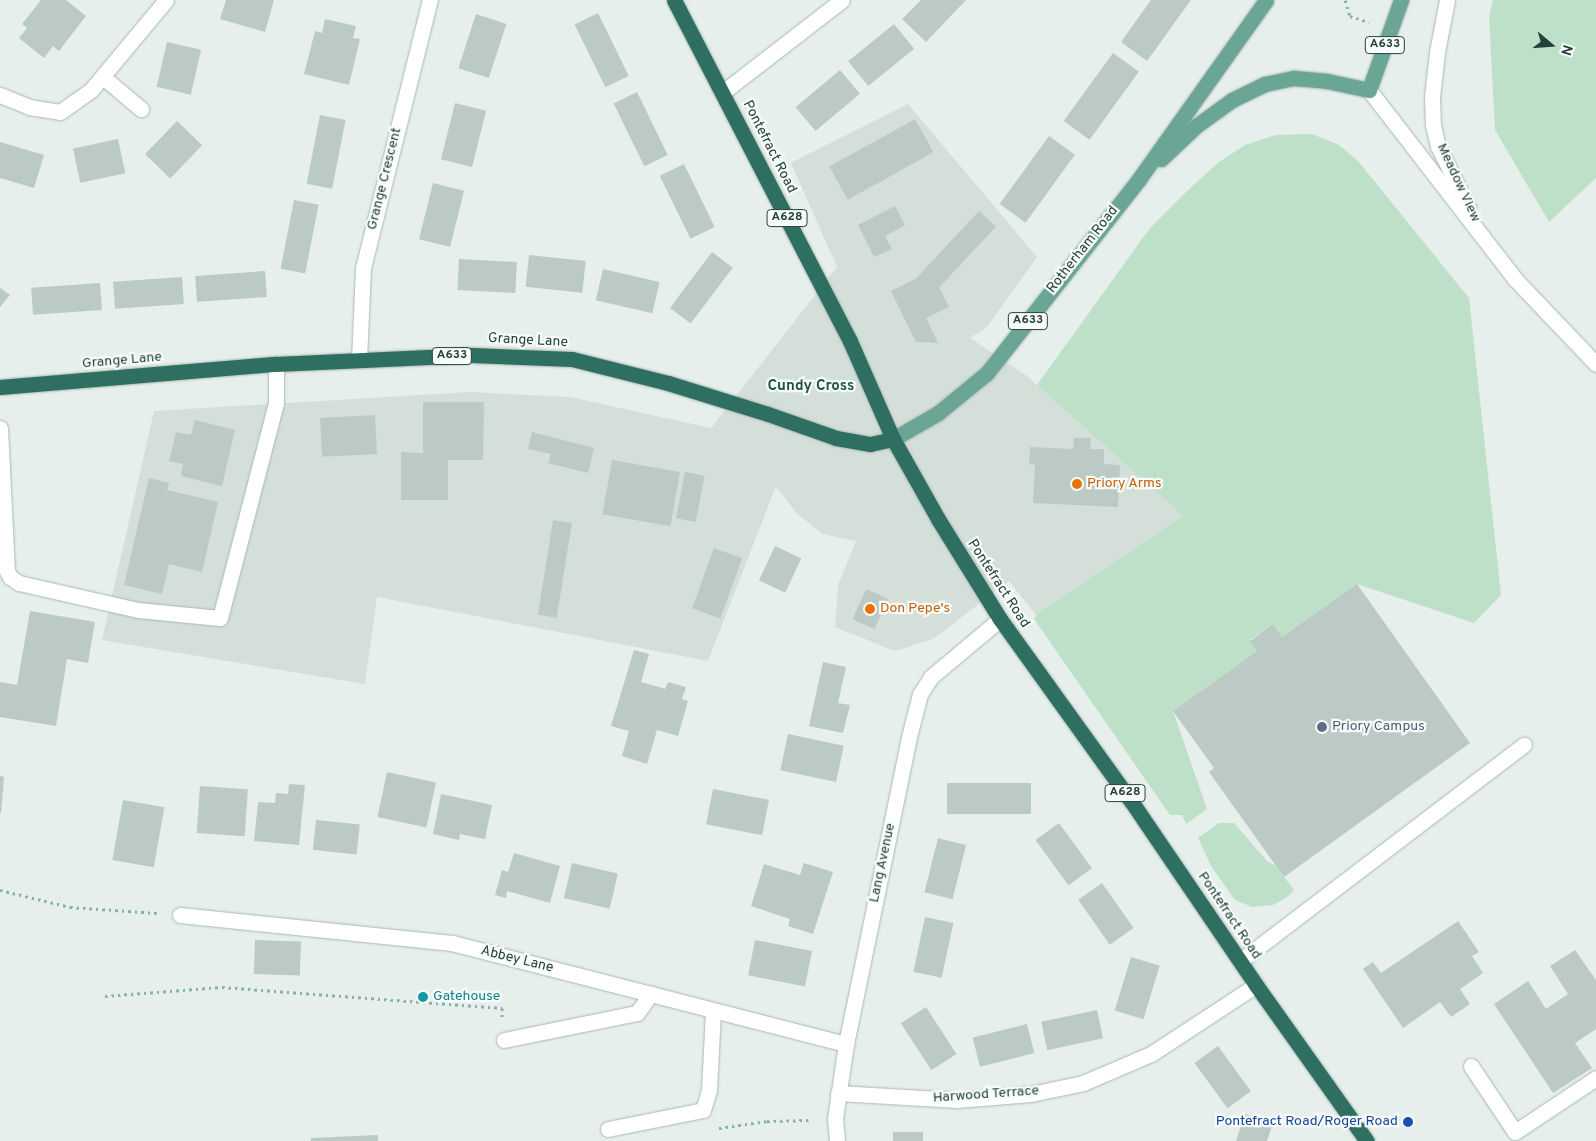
<!DOCTYPE html>
<style>
body{margin:0}
#map{position:relative;width:1596px;height:1141px;overflow:hidden;background:#e6efeb;font-family:Overpass,sans-serif}
div>[style]{position:absolute}
[style*='--x']{left:calc(var(--x)*1px);top:calc(var(--y)*1px);width:calc(var(--w)*1px);rotate:calc(var(--a)*1deg)}
.built>*{inset:0;background:#d4dfda}
.green>*{inset:0;background:#bfe0c8}
.building>*{inset:0;background:#bbcac4;transform-origin:0 0}
.path>*{height:3px;margin-top:-1.5px;transform-origin:0;background:repeating-linear-gradient(90deg,#86b3a5 0 2.5px,transparent 0 6.5px)}
.roads{filter:drop-shadow(0 0 1px #a8b8b2) drop-shadow(0 0 1px #a8b8b2)}
.lane>*{height:15px;margin:-7.5px;padding:0 7.5px;transform-origin:7.5px;border-radius:7.5px;background:#fff}
.street>*{height:15px;margin:-7.5px;padding:0 7.5px;transform-origin:7.5px;border-radius:7.5px;background:#fff}
.primary>*{height:15px;margin:-7.5px;padding:0 7.5px;transform-origin:7.5px;border-radius:7.5px;background:#6aa596}
.highway>*{height:15px;margin:-7.5px;padding:0 7.5px;transform-origin:7.5px;border-radius:7.5px;background:#2f6f62}
.dots>*{width:14px;height:14px;translate:-50% -50%;box-sizing:border-box;border:2px solid #f7fbf9;border-radius:50%}
span{translate:-50% -50%;white-space:nowrap;text-align:center;line-height:1.15;-webkit-text-stroke:4.5px #f7fbf9;paint-order:stroke}
.shield-label span{padding:1px 4px;background:#f7fbf9;border:1px solid;border-radius:4px;-webkit-text-stroke-width:0}
.shield-label{font-size:12px;color:#24423a;font-weight:700}
.street-label{font-size:14px;color:#24423a}
.food-label{font-size:14px;color:#c56008}
.left{translate:0 -50%;text-align:left}
.service-label{font-size:14px;color:#4e5e75}
.culture-label{font-size:14px;color:#0d838f}
.transit-label{font-size:14px;color:#164399}
.right{translate:-100% -50%;text-align:right}
.neighbourhood-label{font-size:15px;color:#1f5548;font-weight:700}
.north{position:absolute;left:1526px;top:20px;width:50px;height:50px;-webkit-text-stroke:4px #f7fbf9;paint-order:stroke;rotate:108deg;font-size:14px;font-weight:700;line-height:20px;text-align:center;color:#24423a}
.north::after{content:'';display:block;margin:auto;width:18px;height:22px;background:#24423a;clip-path:polygon(50% 0,100% 100%,50% 72%,0 100%)}
</style>
<div id="map">
<div class="built">
<div style="clip-path:polygon(908px 104px,1037px 257px,987px 327px,970px 338px,1027px 376px,1184px 517px,1036px 615px,1009px 581px,933px 639px,895px 651px,835px 627px,838px 585px,856px 541px,823px 534px,797px 514px,776px 486px,708px 661px,377px 597px,365px 684px,102px 640px,154px 411px,470px 392px,570px 397px,711px 428px,837px 267px,791px 163px)"></div>
</div>
<div class="green">
<div style="clip-path:polygon(1493px 0,1596px 0,1596px 178px,1549px 222px,1495px 130px,1489px 16px)"></div>
<div style="clip-path:polygon(1312px 134px,1339px 145px,1358px 161px,1469px 298px,1501px 595px,1474px 623px,1357px 584px,1282px 637px,1273px 624px,1250px 640px,1257px 651px,1173px 711px,1207px 809px,1186px 824px,1182px 815px,1170px 815px,1034px 619px,1036px 615px,1183px 516px,1037px 385px,1150px 228px,1187px 191px,1219px 162px,1245px 145px,1276px 135px)"></div>
<div style="clip-path:polygon(1219px 823px,1234px 823px,1268px 862px,1275px 865px,1294px 890px,1286px 898px,1273px 905px,1252px 907px,1235px 900px,1211px 866px,1198px 838px)"></div>
</div>
<div class="building">
<div style="clip-path:polygon(41px 0,66px 0,86px 16px,59px 51px,53px 46px,44px 58px,19px 38px,27px 28px,22px 24px)"></div>
<div style="clip-path:polygon(226px 0,274px 0,265px 32px,220px 19px)"></div>
<div style="clip-path:polygon(921px 0,966px 0,926px 42px,902px 19px)"></div>
<div style="clip-path:polygon(1151px 0,1191px 0,1147px 61px,1121px 42px)"></div>
<div style="left:598px;top:13px;width:70px;height:26px;rotate:64deg"></div>
<div style="left:476px;top:14px;width:32px;height:57px;rotate:18deg"></div>
<div style="clip-path:polygon(325px 19px,356px 26px,353px 38px,360px 39px,349px 85px,304px 74px,315px 31px,322px 33px)"></div>
<div style="left:894px;top:24px;width:32px;height:59px;rotate:51deg"></div>
<div style="left:167px;top:42px;width:35px;height:46px;rotate:13deg"></div>
<div style="left:1113px;top:53px;width:32px;height:84px;rotate:36deg"></div>
<div style="left:840px;top:70px;width:31px;height:58px;rotate:50deg"></div>
<div style="left:637px;top:92px;width:70px;height:26px;rotate:64deg"></div>
<div style="left:455px;top:103px;width:32px;height:58px;rotate:14deg"></div>
<div style="left:320px;top:115px;width:26px;height:70px;rotate:11deg"></div>
<div style="left:915px;top:119px;width:38px;height:98px;rotate:61deg"></div>
<div style="left:177px;top:121px;width:35px;height:46px;rotate:44deg"></div>
<div style="left:1049px;top:136px;width:32px;height:84px;rotate:36deg"></div>
<div style="left:118px;top:139px;width:35px;height:46px;rotate:78deg"></div>
<div style="clip-path:polygon(0 142px,44px 155px,34px 188px,0 178px)"></div>
<div style="left:684px;top:164px;width:70px;height:27px;rotate:64deg"></div>
<div style="left:433px;top:183px;width:32px;height:58px;rotate:14deg"></div>
<div style="left:294px;top:200px;width:25px;height:70px;rotate:11deg"></div>
<div style="clip-path:polygon(895px 206px,905px 225px,885px 236px,892px 249px,874px 257px,858px 225px)"></div>
<div style="left:979px;top:211px;width:23px;height:94px;rotate:43deg"></div>
<div style="left:712px;top:252px;width:26px;height:70px;rotate:37deg"></div>
<div style="left:529px;top:255px;width:57px;height:32px;rotate:6deg"></div>
<div style="left:459px;top:259px;width:58px;height:31px;rotate:3deg"></div>
<div style="left:603px;top:269px;width:58px;height:32px;rotate:13deg"></div>
<div style="left:265px;top:271px;width:26px;height:70px;rotate:86deg"></div>
<div style="clip-path:polygon(931px 271px,949px 307px,926px 318px,938px 343px,916px 342px,891px 291px)"></div>
<div style="left:182px;top:277px;width:27px;height:69px;rotate:86deg"></div>
<div style="left:100px;top:283px;width:27px;height:69px;rotate:86deg"></div>
<div style="clip-path:polygon(0 288px,10px 295px,0 307px)"></div>
<div style="clip-path:polygon(423px 402px,484px 402px,483px 460px,448px 460px,448px 500px,401px 500px,401px 452px,423px 453px)"></div>
<div style="left:375px;top:415px;width:39px;height:55px;rotate:87deg"></div>
<div style="clip-path:polygon(195px 420px,235px 430px,222px 486px,181px 476px,183px 464px,169px 461px,176px 432px,191px 435px)"></div>
<div style="clip-path:polygon(532px 432px,594px 448px,588px 473px,548px 463px,551px 454px,528px 449px)"></div>
<div style="clip-path:polygon(1074px 438px,1091px 438px,1090px 449px,1104px 449px,1104px 464px,1120px 465px,1118px 507px,1033px 503px,1035px 465px,1029px 464px,1030px 447px,1073px 449px)"></div>
<div style="left:612px;top:460px;width:69px;height:55px;rotate:10deg"></div>
<div style="left:685px;top:472px;width:20px;height:47px;rotate:11deg"></div>
<div style="clip-path:polygon(149px 478px,169px 483px,167px 490px,218px 502px,202px 572px,169px 564px,162px 594px,124px 585px)"></div>
<div style="left:553px;top:520px;width:19px;height:96px;rotate:9deg"></div>
<div style="left:775px;top:546px;width:29px;height:38px;rotate:25deg"></div>
<div style="left:714px;top:548px;width:30px;height:64px;rotate:20deg"></div>
<div style="clip-path:polygon(1357px 584px,1470px 743px,1284px 877px,1209px 772px,1214px 768px,1173px 711px,1257px 651px,1250px 641px,1273px 624px,1282px 637px)"></div>
<div style="left:866px;top:589px;width:24px;height:33px;rotate:24deg"></div>
<div style="clip-path:polygon(30px 611px,95px 622px,88px 663px,67px 659px,56px 726px,0 717px,0 682px,17px 685px)"></div>
<div style="clip-path:polygon(634px 650px,649px 654px,641px 682px,665px 689px,668px 682px,686px 687px,682px 699px,688px 701px,678px 736px,657px 730px,647px 764px,622px 756px,629px 731px,611px 726px)"></div>
<div style="clip-path:polygon(823px 662px,846px 667px,838px 703px,850px 705px,843px 733px,809px 726px)"></div>
<div style="left:788px;top:734px;width:57px;height:37px;rotate:12deg"></div>
<div style="left:387px;top:772px;width:50px;height:46px;rotate:12deg"></div>
<div style="clip-path:polygon(0 776px,4px 777px,1px 813px,0 813px)"></div>
<div style="left:1031px;top:783px;width:31px;height:84px;rotate:90deg"></div>
<div style="clip-path:polygon(289px 784px,305px 785px,299px 845px,254px 841px,258px 802px,275px 803px,276px 793px,288px 794px)"></div>
<div style="left:200px;top:786px;width:48px;height:47px;rotate:4deg"></div>
<div style="left:713px;top:789px;width:57px;height:36px;rotate:11deg"></div>
<div style="clip-path:polygon(441px 794px,492px 805px,485px 839px,460px 834px,459px 840px,433px 834px)"></div>
<div style="left:123px;top:800px;width:42px;height:61px;rotate:10deg"></div>
<div style="left:316px;top:820px;width:44px;height:30px;rotate:6deg"></div>
<div style="left:1059px;top:823px;width:56px;height:29px;rotate:54deg"></div>
<div style="left:938px;top:838px;width:29px;height:56px;rotate:14deg"></div>
<div style="clip-path:polygon(514px 853px,560px 866px,550px 903px,507px 891px,506px 898px,495px 895px,502px 870px,508px 872px)"></div>
<div style="left:572px;top:863px;width:47px;height:36px;rotate:13deg"></div>
<div style="clip-path:polygon(804px 863px,833px 872px,813px 934px,788px 926px,790px 919px,751px 906px,764px 864px,800px 875px)"></div>
<div style="left:1102px;top:883px;width:55px;height:29px;rotate:55deg"></div>
<div style="left:925px;top:917px;width:29px;height:56px;rotate:12deg"></div>
<div style="clip-path:polygon(1458px 921px,1479px 952px,1472px 956px,1483px 973px,1460px 989px,1470px 1004px,1451px 1017px,1440px 1002px,1403px 1028px,1363px 969px,1373px 962px,1381px 973px)"></div>
<div style="left:255px;top:940px;width:46px;height:34px;rotate:2deg"></div>
<div style="left:755px;top:940px;width:58px;height:36px;rotate:11deg"></div>
<div style="clip-path:polygon(1575px 950px,1596px 980px,1596px 1029px,1575px 1043px,1592px 1068px,1553px 1093px,1494px 1004px,1528px 981px,1546px 1009px,1568px 994px,1550px 966px)"></div>
<div style="left:1131px;top:957px;width:30px;height:56px;rotate:17deg"></div>
<div style="left:926px;top:1007px;width:56px;height:30px;rotate:57deg"></div>
<div style="left:1097px;top:1010px;width:29px;height:57px;rotate:78deg"></div>
<div style="left:1027px;top:1024px;width:30px;height:56px;rotate:76deg"></div>
<div style="left:1218px;top:1046px;width:56px;height:29px;rotate:54deg"></div>
<div style="clip-path:polygon(1245px 1114px,1273px 1123px,1267px 1141px,1236px 1141px)"></div>
<div style="left:893px;top:1132px;width:30px;height:9px"></div>
<div style="clip-path:polygon(378px 1135px,378px 1141px,311px 1141px,311px 1138px)"></div>
</div>
<div class="path">
<div style="--x:1345;--y:0;--w:17;--a:73"></div>
<div style="--x:1350;--y:16;--w:20;--a:18"></div>
<div style="--x:0;--y:890;--w:72;--a:13.7"></div>
<div style="--x:70;--y:907;--w:87;--a:3.9"></div>
<div style="--x:105;--y:996;--w:117;--a:-4.4"></div>
<div style="--x:222;--y:987;--w:281;--a:4.3"></div>
<div style="--x:502;--y:1008;--w:9;--a:90"></div>
<div style="--x:719;--y:1128;--w:49;--a:-8.3"></div>
<div style="--x:767;--y:1121;--w:45;--a:-1.3"></div>
</div>
<div class="roads">
<div class="lane">
<div style="--x:0;--y:428;--w:143;--a:87.2"></div>
<div style="--x:7;--y:571;--w:7;--a:63"></div>
<div style="--x:10;--y:577;--w:11;--a:34"></div>
<div style="--x:19;--y:583;--w:122;--a:12.8"></div>
<div style="--x:138;--y:610;--w:82;--a:5.6"></div>
<div style="--x:220;--y:618;--w:222;--a:-75.4"></div>
<div style="--x:276;--y:403;--w:39;--a:-90"></div>
<div style="--x:1240;--y:961;--w:357;--a:-37.3"></div>
<div style="--x:504;--y:1040;--w:136;--a:-11.5"></div>
<div style="--x:637;--y:1013;--w:24;--a:-54"></div>
<div style="--x:1471;--y:1066;--w:79;--a:56.3"></div>
<div style="--x:1515;--y:1132;--w:97;--a:-33.7"></div>
<div style="--x:608;--y:1129;--w:97;--a:-11.3"></div>
<div style="--x:703;--y:1110;--w:21;--a:-73"></div>
<div style="--x:709;--y:1090;--w:80;--a:-87.1"></div>
</div>
<div class="street">
<div style="--x:1447;--y:0;--w:53;--a:100.9"></div>
<div style="--x:1437;--y:52;--w:45;--a:96.3"></div>
<div style="--x:1432;--y:97;--w:28;--a:88"></div>
<div style="--x:1433;--y:125;--w:22;--a:77"></div>
<div style="--x:1438;--y:146;--w:68;--a:63.8"></div>
<div style="--x:103;--y:77;--w:50;--a:40.1"></div>
<div style="--x:1369;--y:90;--w:239;--a:52.3"></div>
<div style="--x:1515;--y:279;--w:117;--a:46.4"></div>
<div style="--x:723;--y:92;--w:150;--a:-37.7"></div>
<div style="--x:0;--y:95;--w:31;--a:22"></div>
<div style="--x:29;--y:107;--w:31;--a:9"></div>
<div style="--x:60;--y:112;--w:38;--a:-35"></div>
<div style="--x:91;--y:90;--w:117;--a:-50.2"></div>
<div style="--x:359;--y:360;--w:92;--a:-87.5"></div>
<div style="--x:363;--y:268;--w:276;--a:-76"></div>
<div style="--x:180;--y:915;--w:273;--a:5.9"></div>
<div style="--x:452;--y:943;--w:407;--a:14.4"></div>
<div style="--x:838;--y:1093;--w:119;--a:3.4"></div>
<div style="--x:957;--y:1100;--w:74;--a:-4.6"></div>
<div style="--x:1031;--y:1094;--w:53;--a:-11.9"></div>
<div style="--x:1083;--y:1083;--w:74;--a:-23.1"></div>
<div style="--x:1151;--y:1054;--w:126;--a:-33.3"></div>
<div style="--x:837;--y:1141;--w:22;--a:-95"></div>
<div style="--x:835;--y:1119;--w:76;--a:-81.7"></div>
<div style="--x:846;--y:1044;--w:313;--a:-78.4"></div>
<div style="--x:909;--y:737;--w:44;--a:-75.7"></div>
<div style="--x:920;--y:694;--w:20;--a:-57"></div>
<div style="--x:931;--y:677;--w:90;--a:-40"></div>
</div>
<div class="primary">
<div style="--x:1161;--y:159;--w:48;--a:-43.3"></div>
<div style="--x:1196;--y:126;--w:44;--a:-35.8"></div>
<div style="--x:1232;--y:100;--w:37;--a:-26"></div>
<div style="--x:1265;--y:84;--w:30;--a:-12"></div>
<div style="--x:1294;--y:78;--w:33;--a:5"></div>
<div style="--x:1327;--y:81;--w:43;--a:12.1"></div>
<div style="--x:1369;--y:90;--w:96;--a:-70.4"></div>
<div style="--x:893;--y:439;--w:52;--a:-30"></div>
<div style="--x:938;--y:413;--w:63;--a:-39.2"></div>
<div style="--x:987;--y:373;--w:246;--a:-51.9"></div>
<div style="--x:1139;--y:179;--w:219;--a:-54.6"></div>
</div>
<div class="highway">
<div style="--x:674;--y:0;--w:384;--a:62.7"></div>
<div style="--x:850;--y:341;--w:107;--a:66.3"></div>
<div style="--x:893;--y:439;--w:92;--a:60.6"></div>
<div style="--x:938;--y:519;--w:118;--a:58.2"></div>
<div style="--x:1000;--y:619;--w:224;--a:54.3"></div>
<div style="--x:1131;--y:801;--w:222;--a:55.8"></div>
<div style="--x:1256;--y:985;--w:191;--a:54.6"></div>
<div style="--x:0;--y:387;--w:277;--a:-4.8"></div>
<div style="--x:276;--y:364;--w:196;--a:-2.6"></div>
<div style="--x:472;--y:355;--w:100;--a:2.3"></div>
<div style="--x:572;--y:359;--w:99;--a:14"></div>
<div style="--x:668;--y:383;--w:105;--a:17.2"></div>
<div style="--x:768;--y:414;--w:72;--a:19.4"></div>
<div style="--x:836;--y:438;--w:35;--a:10"></div>
<div style="--x:870;--y:444;--w:24;--a:-12"></div>
</div>
</div>
<div class="dots">
<div style="left:1077px;top:484px;background:#e8710a"></div>
<div style="left:870px;top:609px;background:#e8710a"></div>
<div style="left:1322px;top:727px;background:#5c6f8a"></div>
<div style="left:423px;top:997px;background:#0f9aa8"></div>
<div style="left:1408px;top:1122px;background:#1a4fb4"></div>
</div>
<div class="shield-label">
<span style="left:1385px;top:45px">A633</span>
<span style="left:787px;top:218px">A628</span>
<span style="left:1028px;top:321px">A633</span>
<span style="left:452px;top:356px">A633</span>
<span style="left:1125px;top:793px">A628</span>
</div>
<div class="street-label">
<span style="left:769px;top:147px;rotate:63deg">Pontefract Road</span>
<span style="left:385px;top:179px;rotate:-76deg">Grange Crescent</span>
<span style="left:1458px;top:183px;rotate:65deg">Meadow View</span>
<span style="left:1083px;top:250px;rotate:-52deg">Rotherham Road</span>
<span style="left:528px;top:341px;rotate:3deg">Grange Lane</span>
<span style="left:122px;top:361px;rotate:-5deg">Grange Lane</span>
<span style="left:998px;top:584px;rotate:57deg">Pontefract Road</span>
<span style="left:883px;top:863px;rotate:-78deg">Lang Avenue</span>
<span style="left:1229px;top:916px;rotate:56deg">Pontefract Road</span>
<span style="left:517px;top:960px;rotate:14deg">Abbey Lane</span>
<span style="left:986px;top:1095px;rotate:-4deg">Harwood Terrace</span>
</div>
<div class="food-label">
<span class="left" style="left:1087px;top:484px">Priory Arms</span>
<span class="left" style="left:880px;top:609px">Don Pepe's</span>
</div>
<div class="service-label">
<span class="left" style="left:1332px;top:727px">Priory Campus</span>
</div>
<div class="culture-label">
<span class="left" style="left:433px;top:997px">Gatehouse</span>
</div>
<div class="transit-label">
<span class="right" style="left:1398px;top:1122px">Pontefract Road/Roger Road</span>
</div>
<div class="neighbourhood-label">
<span style="left:811px;top:387px">Cundy Cross</span>
</div>
<div class="north">N</div>
</div>
